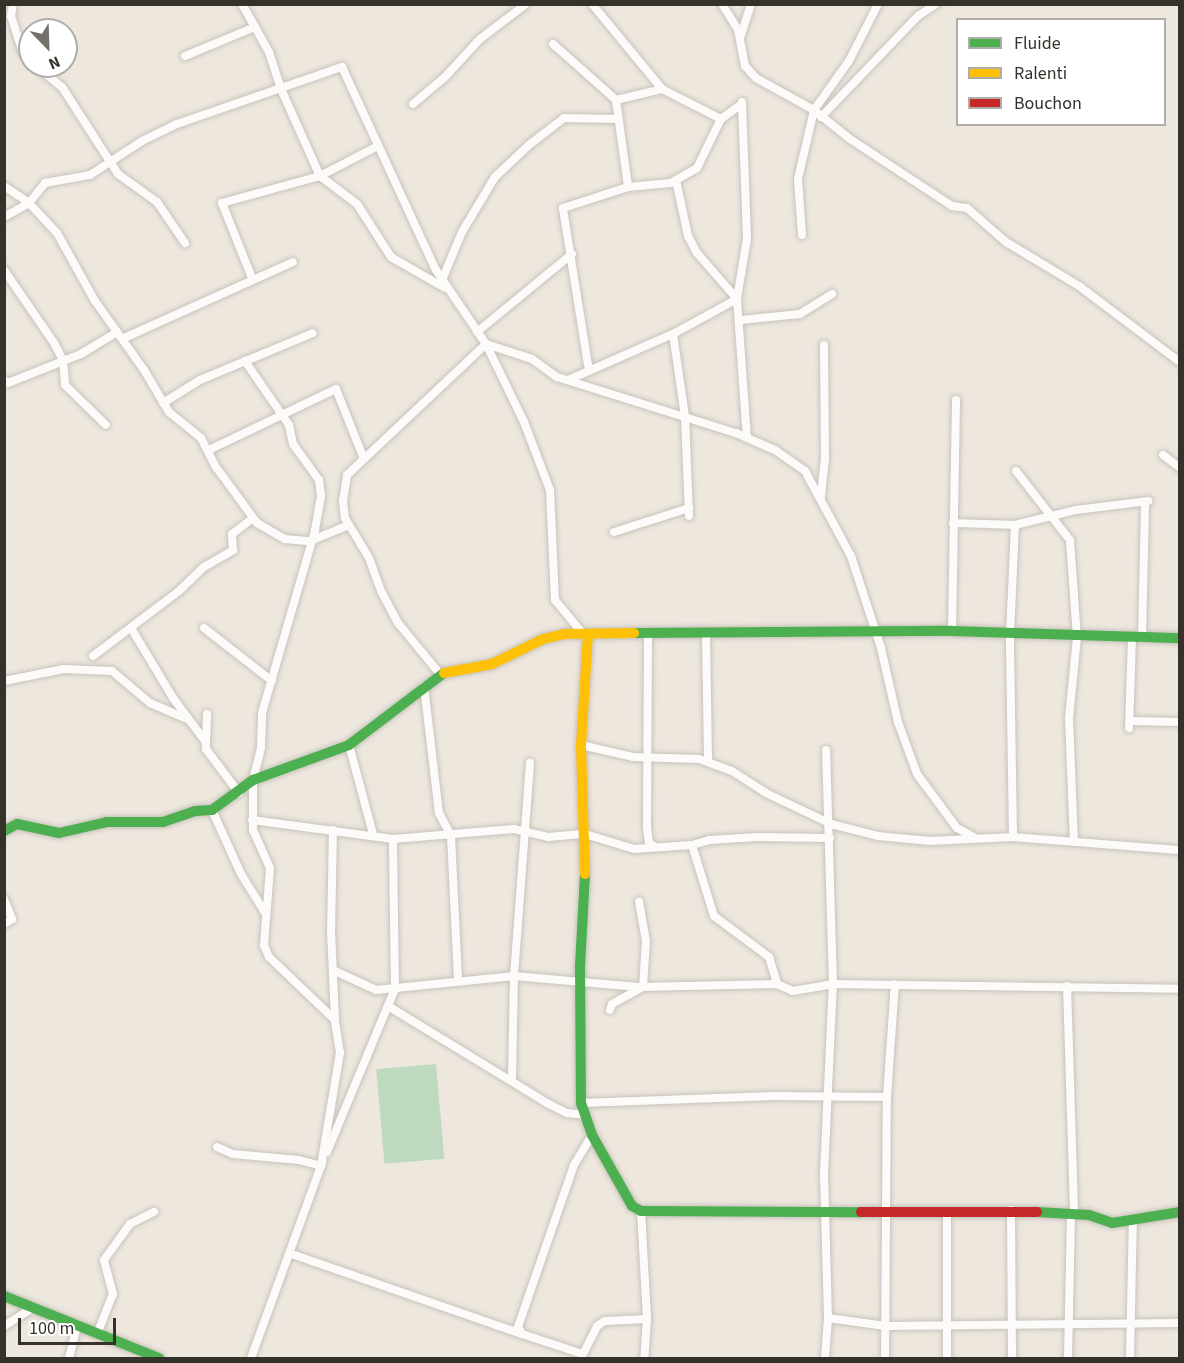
<!DOCTYPE html>
<style>
body{margin:0}
#map{position:relative;width:1184px;height:1363px;overflow:hidden;background:#ede7de;font-family:"Source Sans 3",sans-serif}
div>[style]{position:absolute}
[style*='--x']{left:calc(var(--x)*1px);top:calc(var(--y)*1px);width:calc(var(--w)*1px);rotate:calc(var(--a)*1deg)}
.green>*{inset:0;background:#bed9be;transform-origin:0 0}
.roads{filter:drop-shadow(0 0 2px #c7c3bb) drop-shadow(0 0 2px #c7c3bb)}
.street>*{height:8px;margin:-4px;padding:0 4px;transform-origin:4px;border-radius:4px;background:#fcfbfa}
.fast>*{height:10px;margin:-5px;padding:0 5px;transform-origin:5px;border-radius:5px;background:#4caf50}
.slow>*{height:10px;margin:-5px;padding:0 5px;transform-origin:5px;border-radius:5px;background:#ffc107}
.jam>*{height:10px;margin:-5px;padding:0 5px;transform-origin:5px;border-radius:5px;background:#c62828}
span{translate:-50% -50%;white-space:nowrap;text-align:center;line-height:1.15;-webkit-text-stroke:4.5px #fff;paint-order:stroke}
.frame{position:absolute;inset:0;border:6px solid #35312b;pointer-events:none}
.legend{position:absolute;left:956px;top:18px;width:210px;height:108px;box-sizing:border-box;background:#fff;border:2px solid #aeadaa;margin:0;padding:8px 10px;list-style:none;font-size:18px;color:#35312b}
.legend li{display:flex;align-items:center;gap:12px;height:30px}
.legend b{width:30px;border:2px solid #aeadaa}
.north{position:absolute;left:18px;top:18px;width:60px;height:60px;box-sizing:border-box;background:#fff;border:2px solid #aeadaa;border-radius:50%;rotate:157deg;font-size:16px;font-weight:700;line-height:24px;text-align:center;color:#35312b}
.north::after{content:'';display:block;margin:auto;width:21px;height:27px;background:#75716a;clip-path:polygon(50% 0,100% 100%,50% 72%,0 100%)}
.scale{position:absolute;left:18px;top:1318px;width:98px;height:27px;box-sizing:border-box;border:3px solid #35312b;border-top:0;padding-left:8px;font-size:18px;line-height:21px;white-space:nowrap;color:#35312b;-webkit-text-stroke:4px #fff;paint-order:stroke}
</style>
<div id="map">
<div class="green">
<div style="left:436px;top:1064px;width:95px;height:60px;rotate:85deg"></div>
</div>
<div class="roads">
<div class="street">
<div style="--x:13;--y:4;--w:12;--a:99"></div>
<div style="--x:11;--y:16;--w:36;--a:72"></div>
<div style="--x:22;--y:50;--w:14;--a:54"></div>
<div style="--x:242;--y:4;--w:55;--a:60.6"></div>
<div style="--x:269;--y:52;--w:39;--a:72"></div>
<div style="--x:281;--y:89;--w:95;--a:65.9"></div>
<div style="--x:320;--y:176;--w:46;--a:37.1"></div>
<div style="--x:357;--y:204;--w:63;--a:57.3"></div>
<div style="--x:391;--y:257;--w:62;--a:29.9"></div>
<div style="--x:592;--y:4;--w:110;--a:50.5"></div>
<div style="--x:662;--y:89;--w:66;--a:27"></div>
<div style="--x:722;--y:4;--w:31;--a:58"></div>
<div style="--x:738;--y:30;--w:37;--a:79"></div>
<div style="--x:745;--y:66;--w:16;--a:47"></div>
<div style="--x:756;--y:78;--w:66;--a:28.9"></div>
<div style="--x:814;--y:110;--w:46;--a:38.9"></div>
<div style="--x:850;--y:139;--w:122;--a:33.3"></div>
<div style="--x:952;--y:206;--w:15;--a:8"></div>
<div style="--x:967;--y:208;--w:52;--a:41.1"></div>
<div style="--x:1006;--y:242;--w:85;--a:31.1"></div>
<div style="--x:1079;--y:286;--w:126;--a:37"></div>
<div style="--x:740;--y:38;--w:36;--a:-72"></div>
<div style="--x:553;--y:44;--w:84;--a:41.6"></div>
<div style="--x:616;--y:100;--w:88;--a:82.1"></div>
<div style="--x:185;--y:56;--w:76;--a:-22.5"></div>
<div style="--x:36;--y:66;--w:33;--a:39"></div>
<div style="--x:62;--y:87;--w:103;--a:57.2"></div>
<div style="--x:118;--y:174;--w:48;--a:35.7"></div>
<div style="--x:157;--y:202;--w:50;--a:55.7"></div>
<div style="--x:616;--y:100;--w:47;--a:-13.4"></div>
<div style="--x:742;--y:102;--w:137;--a:87.9"></div>
<div style="--x:747;--y:239;--w:61;--a:99.5"></div>
<div style="--x:737;--y:299;--w:139;--a:85.9"></div>
<div style="--x:413;--y:104;--w:42;--a:-40.2"></div>
<div style="--x:445;--y:77;--w:52;--a:-47.4"></div>
<div style="--x:480;--y:39;--w:58;--a:-37.3"></div>
<div style="--x:821;--y:117;--w:140;--a:-46.2"></div>
<div style="--x:918;--y:16;--w:22;--a:-34"></div>
<div style="--x:4;--y:186;--w:30;--a:34"></div>
<div style="--x:29;--y:203;--w:41;--a:47"></div>
<div style="--x:57;--y:233;--w:78;--a:60.8"></div>
<div style="--x:95;--y:301;--w:85;--a:54.6"></div>
<div style="--x:144;--y:370;--w:49;--a:59.2"></div>
<div style="--x:169;--y:412;--w:41;--a:39.1"></div>
<div style="--x:201;--y:438;--w:33;--a:63"></div>
<div style="--x:216;--y:467;--w:69;--a:53.8"></div>
<div style="--x:257;--y:523;--w:32;--a:30"></div>
<div style="--x:285;--y:539;--w:25;--a:5"></div>
<div style="--x:310;--y:541;--w:42;--a:-22.3"></div>
<div style="--x:4;--y:217;--w:29;--a:-29"></div>
<div style="--x:29;--y:203;--w:26;--a:-51"></div>
<div style="--x:45;--y:183;--w:46;--a:-10.1"></div>
<div style="--x:90;--y:175;--w:62;--a:-33.2"></div>
<div style="--x:142;--y:141;--w:39;--a:-26"></div>
<div style="--x:177;--y:124;--w:175;--a:-19.1"></div>
<div style="--x:342;--y:67;--w:224;--a:65.2"></div>
<div style="--x:436;--y:270;--w:89;--a:56"></div>
<div style="--x:486;--y:344;--w:87;--a:64"></div>
<div style="--x:524;--y:422;--w:73;--a:69.1"></div>
<div style="--x:550;--y:490;--w:110;--a:87.4"></div>
<div style="--x:555;--y:600;--w:45;--a:50.4"></div>
<div style="--x:802;--y:235;--w:56;--a:-94.1"></div>
<div style="--x:798;--y:179;--w:71;--a:-76.9"></div>
<div style="--x:814;--y:110;--w:60;--a:-54.5"></div>
<div style="--x:849;--y:61;--w:64;--a:-63"></div>
<div style="--x:4;--y:270;--w:88;--a:55.6"></div>
<div style="--x:54;--y:343;--w:19;--a:62"></div>
<div style="--x:63;--y:360;--w:25;--a:85"></div>
<div style="--x:65;--y:385;--w:57;--a:44.3"></div>
<div style="--x:252;--y:278;--w:81;--a:-111.8"></div>
<div style="--x:222;--y:203;--w:102;--a:-15.4"></div>
<div style="--x:320;--y:176;--w:63;--a:-27.4"></div>
<div style="--x:442;--y:280;--w:52;--a:-67.4"></div>
<div style="--x:462;--y:232;--w:64;--a:-59"></div>
<div style="--x:495;--y:177;--w:47;--a:-43.3"></div>
<div style="--x:529;--y:145;--w:44;--a:-37.6"></div>
<div style="--x:564;--y:118;--w:54;--a:1.1"></div>
<div style="--x:741;--y:320;--w:59;--a:-5.8"></div>
<div style="--x:800;--y:314;--w:38;--a:-32"></div>
<div style="--x:477;--y:332;--w:123;--a:-39.4"></div>
<div style="--x:673;--y:334;--w:83;--a:81.7"></div>
<div style="--x:685;--y:416;--w:100;--a:87.7"></div>
<div style="--x:124;--y:338;--w:185;--a:-24.2"></div>
<div style="--x:486;--y:344;--w:48;--a:18.1"></div>
<div style="--x:532;--y:359;--w:31;--a:36"></div>
<div style="--x:557;--y:377;--w:188;--a:17.4"></div>
<div style="--x:736;--y:433;--w:43;--a:23.6"></div>
<div style="--x:775;--y:450;--w:37;--a:35"></div>
<div style="--x:805;--y:471;--w:97;--a:61.6"></div>
<div style="--x:851;--y:556;--w:97;--a:71.9"></div>
<div style="--x:881;--y:648;--w:76;--a:77.1"></div>
<div style="--x:898;--y:722;--w:55;--a:69.9"></div>
<div style="--x:917;--y:774;--w:67;--a:53.5"></div>
<div style="--x:957;--y:828;--w:19;--a:28"></div>
<div style="--x:589;--y:371;--w:165;--a:-99.1"></div>
<div style="--x:563;--y:208;--w:68;--a:-17.9"></div>
<div style="--x:628;--y:187;--w:43;--a:-5.3"></div>
<div style="--x:671;--y:183;--w:30;--a:-30"></div>
<div style="--x:697;--y:168;--w:55;--a:-63.9"></div>
<div style="--x:721;--y:119;--w:26;--a:-36"></div>
<div style="--x:4;--y:380;--w:5;--a:37"></div>
<div style="--x:8;--y:383;--w:79;--a:-21.7"></div>
<div style="--x:81;--y:354;--w:42;--a:-31.4"></div>
<div style="--x:568;--y:380;--w:115;--a:-23.7"></div>
<div style="--x:673;--y:334;--w:73;--a:-28.7"></div>
<div style="--x:737;--y:299;--w:61;--a:-131"></div>
<div style="--x:697;--y:253;--w:19;--a:-118"></div>
<div style="--x:688;--y:236;--w:57;--a:-102.1"></div>
<div style="--x:163;--y:403;--w:44;--a:-31.9"></div>
<div style="--x:200;--y:380;--w:122;--a:-22.6"></div>
<div style="--x:209;--y:450;--w:141;--a:-25.7"></div>
<div style="--x:336;--y:389;--w:75;--a:68.2"></div>
<div style="--x:1163;--y:455;--w:21;--a:37"></div>
<div style="--x:1016;--y:471;--w:88;--a:52"></div>
<div style="--x:1070;--y:540;--w:97;--a:85.9"></div>
<div style="--x:1077;--y:637;--w:81;--a:95.6"></div>
<div style="--x:1069;--y:718;--w:123;--a:87.7"></div>
<div style="--x:821;--y:496;--w:36;--a:-84"></div>
<div style="--x:825;--y:460;--w:115;--a:-90.5"></div>
<div style="--x:953;--y:523;--w:62;--a:1.8"></div>
<div style="--x:614;--y:532;--w:79;--a:-17.7"></div>
<div style="--x:131;--y:628;--w:82;--a:59"></div>
<div style="--x:173;--y:698;--w:54;--a:53.3"></div>
<div style="--x:204;--y:628;--w:86;--a:37.9"></div>
<div style="--x:952;--y:631;--w:231;--a:-89"></div>
<div style="--x:648;--y:632;--w:196;--a:90.3"></div>
<div style="--x:647;--y:828;--w:15;--a:82"></div>
<div style="--x:649;--y:843;--w:7;--a:34"></div>
<div style="--x:706;--y:632;--w:130;--a:89.1"></div>
<div style="--x:1142;--y:638;--w:136;--a:-88.7"></div>
<div style="--x:93;--y:656;--w:108;--a:-37.1"></div>
<div style="--x:179;--y:591;--w:35;--a:-44"></div>
<div style="--x:204;--y:567;--w:34;--a:-30"></div>
<div style="--x:233;--y:550;--w:16;--a:-94"></div>
<div style="--x:232;--y:534;--w:26;--a:-37"></div>
<div style="--x:440;--y:674;--w:66;--a:-129.5"></div>
<div style="--x:398;--y:623;--w:36;--a:-118"></div>
<div style="--x:381;--y:591;--w:35;--a:-110"></div>
<div style="--x:369;--y:558;--w:47;--a:-121"></div>
<div style="--x:345;--y:518;--w:17;--a:-97"></div>
<div style="--x:343;--y:501;--w:26;--a:-81"></div>
<div style="--x:347;--y:475;--w:191;--a:-43.3"></div>
<div style="--x:4;--y:681;--w:61;--a:-11.3"></div>
<div style="--x:64;--y:669;--w:48;--a:2.4"></div>
<div style="--x:112;--y:671;--w:50;--a:40.1"></div>
<div style="--x:150;--y:703;--w:40;--a:23.4"></div>
<div style="--x:424;--y:686;--w:128;--a:83.3"></div>
<div style="--x:439;--y:813;--w:26;--a:62"></div>
<div style="--x:451;--y:836;--w:143;--a:87.2"></div>
<div style="--x:207;--y:714;--w:35;--a:92"></div>
<div style="--x:206;--y:749;--w:55;--a:53.1"></div>
<div style="--x:1130;--y:721;--w:50;--a:1.1"></div>
<div style="--x:1129;--y:728;--w:90;--a:-88.1"></div>
<div style="--x:349;--y:745;--w:92;--a:74.9"></div>
<div style="--x:581;--y:745;--w:53;--a:13"></div>
<div style="--x:633;--y:757;--w:66;--a:1.7"></div>
<div style="--x:699;--y:759;--w:35;--a:20"></div>
<div style="--x:732;--y:771;--w:40;--a:32.9"></div>
<div style="--x:766;--y:793;--w:72;--a:25.5"></div>
<div style="--x:831;--y:824;--w:49;--a:14.3"></div>
<div style="--x:878;--y:836;--w:52;--a:5.5"></div>
<div style="--x:930;--y:841;--w:83;--a:-2.8"></div>
<div style="--x:1013;--y:837;--w:168;--a:4.5"></div>
<div style="--x:212;--y:810;--w:70;--a:65.6"></div>
<div style="--x:241;--y:874;--w:44;--a:58.1"></div>
<div style="--x:252;--y:820;--w:142;--a:7.7"></div>
<div style="--x:393;--y:839;--w:121;--a:-4.7"></div>
<div style="--x:514;--y:829;--w:35;--a:13"></div>
<div style="--x:548;--y:837;--w:37;--a:-5"></div>
<div style="--x:585;--y:834;--w:51;--a:17"></div>
<div style="--x:634;--y:849;--w:58;--a:-3.9"></div>
<div style="--x:692;--y:845;--w:74;--a:72.8"></div>
<div style="--x:714;--y:916;--w:69;--a:36.7"></div>
<div style="--x:769;--y:957;--w:28;--a:73"></div>
<div style="--x:333;--y:830;--w:101;--a:91.1"></div>
<div style="--x:331;--y:931;--w:89;--a:87.4"></div>
<div style="--x:1013;--y:837;--w:202;--a:-90.9"></div>
<div style="--x:1010;--y:635;--w:110;--a:-87.4"></div>
<div style="--x:1015;--y:525;--w:63;--a:-13.8"></div>
<div style="--x:1076;--y:510;--w:73;--a:-7.1"></div>
<div style="--x:692;--y:845;--w:18;--a:-16"></div>
<div style="--x:709;--y:840;--w:49;--a:-3.5"></div>
<div style="--x:758;--y:837;--w:72;--a:0.8"></div>
<div style="--x:4;--y:899;--w:22;--a:68"></div>
<div style="--x:12;--y:919;--w:9;--a:148"></div>
<div style="--x:335;--y:971;--w:45;--a:24.9"></div>
<div style="--x:376;--y:990;--w:139;--a:-5.8"></div>
<div style="--x:514;--y:976;--w:125;--a:5"></div>
<div style="--x:639;--y:987;--w:138;--a:-1.2"></div>
<div style="--x:777;--y:984;--w:17;--a:24"></div>
<div style="--x:793;--y:991;--w:41;--a:-9.9"></div>
<div style="--x:833;--y:984;--w:347;--a:0.8"></div>
<div style="--x:1067;--y:986;--w:227;--a:88.2"></div>
<div style="--x:388;--y:1006;--w:186;--a:31.4"></div>
<div style="--x:547;--y:1103;--w:22;--a:27"></div>
<div style="--x:567;--y:1113;--w:18;--a:6"></div>
<div style="--x:610;--y:1010;--w:6;--a:-72"></div>
<div style="--x:612;--y:1004;--w:35;--a:-29"></div>
<div style="--x:643;--y:987;--w:46;--a:-86.3"></div>
<div style="--x:646;--y:941;--w:40;--a:-100"></div>
<div style="--x:512;--y:1080;--w:104;--a:-88.9"></div>
<div style="--x:514;--y:976;--w:214;--a:-85.7"></div>
<div style="--x:581;--y:1103;--w:192;--a:-2.1"></div>
<div style="--x:773;--y:1096;--w:114;--a:0.5"></div>
<div style="--x:592;--y:1135;--w:35;--a:121"></div>
<div style="--x:574;--y:1165;--w:171;--a:109.1"></div>
<div style="--x:518;--y:1327;--w:8;--a:60"></div>
<div style="--x:522;--y:1334;--w:64;--a:18.2"></div>
<div style="--x:583;--y:1354;--w:31;--a:-63"></div>
<div style="--x:597;--y:1326;--w:9;--a:-32"></div>
<div style="--x:605;--y:1321;--w:42;--a:-2.7"></div>
<div style="--x:217;--y:1147;--w:17;--a:24"></div>
<div style="--x:233;--y:1154;--w:66;--a:5.2"></div>
<div style="--x:299;--y:1160;--w:23;--a:15"></div>
<div style="--x:321;--y:1166;--w:115;--a:-80.5"></div>
<div style="--x:340;--y:1053;--w:33;--a:-99"></div>
<div style="--x:335;--y:1020;--w:91;--a:-136.3"></div>
<div style="--x:269;--y:957;--w:13;--a:-113"></div>
<div style="--x:264;--y:945;--w:77;--a:-85.5"></div>
<div style="--x:270;--y:868;--w:42;--a:-114.1"></div>
<div style="--x:253;--y:830;--w:50;--a:-90"></div>
<div style="--x:253;--y:780;--w:34;--a:-76"></div>
<div style="--x:261;--y:747;--w:34;--a:-88"></div>
<div style="--x:262;--y:713;--w:191;--a:-73.8"></div>
<div style="--x:315;--y:530;--w:35;--a:-80"></div>
<div style="--x:321;--y:496;--w:16;--a:-97"></div>
<div style="--x:319;--y:480;--w:44;--a:-125.8"></div>
<div style="--x:293;--y:444;--w:19;--a:-102"></div>
<div style="--x:289;--y:425;--w:78;--a:-124.5"></div>
<div style="--x:327;--y:1152;--w:177;--a:-67.4"></div>
<div style="--x:395;--y:989;--w:150;--a:-90.8"></div>
<div style="--x:1011;--y:1210;--w:148;--a:89.6"></div>
<div style="--x:641;--y:1211;--w:108;--a:86.8"></div>
<div style="--x:647;--y:1319;--w:39;--a:94"></div>
<div style="--x:289;--y:1253;--w:247;--a:19.2"></div>
<div style="--x:828;--y:1318;--w:58;--a:8"></div>
<div style="--x:885;--y:1326;--w:295;--a:-0.6"></div>
<div style="--x:4;--y:1326;--w:34;--a:-32"></div>
<div style="--x:97;--y:1334;--w:43;--a:-68.2"></div>
<div style="--x:113;--y:1294;--w:35;--a:-105"></div>
<div style="--x:104;--y:1260;--w:44;--a:-54.2"></div>
<div style="--x:130;--y:1224;--w:27;--a:-27"></div>
<div style="--x:69;--y:1358;--w:33;--a:-76"></div>
<div style="--x:251;--y:1358;--w:208;--a:-70"></div>
<div style="--x:825;--y:1358;--w:40;--a:-85.7"></div>
<div style="--x:828;--y:1318;--w:145;--a:-91.6"></div>
<div style="--x:824;--y:1173;--w:189;--a:-87.3"></div>
<div style="--x:833;--y:984;--w:234;--a:-91.7"></div>
<div style="--x:885;--y:1358;--w:261;--a:-89.6"></div>
<div style="--x:887;--y:1097;--w:113;--a:-86"></div>
<div style="--x:947;--y:1358;--w:146;--a:-90"></div>
<div style="--x:1068;--y:1358;--w:145;--a:-88.8"></div>
<div style="--x:1130;--y:1358;--w:139;--a:-88.8"></div>
</div>
<div class="fast">
<div style="--x:634;--y:633;--w:318;--a:-0.4"></div>
<div style="--x:952;--y:631;--w:228;--a:1.8"></div>
<div style="--x:4;--y:831;--w:15;--a:-28"></div>
<div style="--x:17;--y:824;--w:43;--a:12.1"></div>
<div style="--x:59;--y:833;--w:49;--a:-12.9"></div>
<div style="--x:107;--y:822;--w:56;--a:0"></div>
<div style="--x:163;--y:822;--w:34;--a:-19"></div>
<div style="--x:195;--y:811;--w:17;--a:-3"></div>
<div style="--x:212;--y:810;--w:51;--a:-36.2"></div>
<div style="--x:253;--y:780;--w:102;--a:-20"></div>
<div style="--x:349;--y:745;--w:119;--a:-37.2"></div>
<div style="--x:585;--y:874;--w:91;--a:93.1"></div>
<div style="--x:580;--y:965;--w:138;--a:89.6"></div>
<div style="--x:581;--y:1103;--w:34;--a:71"></div>
<div style="--x:592;--y:1135;--w:81;--a:60.6"></div>
<div style="--x:632;--y:1206;--w:10;--a:29"></div>
<div style="--x:641;--y:1211;--w:220;--a:0.3"></div>
<div style="--x:1037;--y:1212;--w:52;--a:3.3"></div>
<div style="--x:1089;--y:1215;--w:24;--a:19"></div>
<div style="--x:1112;--y:1223;--w:69;--a:-9.2"></div>
<div style="--x:4;--y:1296;--w:167;--a:21.8"></div>
</div>
<div class="slow">
<div style="--x:444;--y:673;--w:49;--a:-10.6"></div>
<div style="--x:492;--y:664;--w:57;--a:-26.1"></div>
<div style="--x:543;--y:639;--w:23;--a:-13"></div>
<div style="--x:565;--y:634;--w:69;--a:-0.8"></div>
<div style="--x:585;--y:874;--w:129;--a:-91.8"></div>
<div style="--x:581;--y:745;--w:110;--a:-86.4"></div>
</div>
<div class="jam">
<div style="--x:861;--y:1212;--w:176;--a:0"></div>
</div>
</div>
<div class="frame"></div>
<ul class="legend">
<li><b style="height:8px;background:#4caf50"></b>Fluide</li>
<li><b style="height:8px;background:#ffc107"></b>Ralenti</li>
<li><b style="height:8px;background:#c62828"></b>Bouchon</li>
</ul>
<div class="north">N</div>
<div class="scale">100 m</div>
</div>
